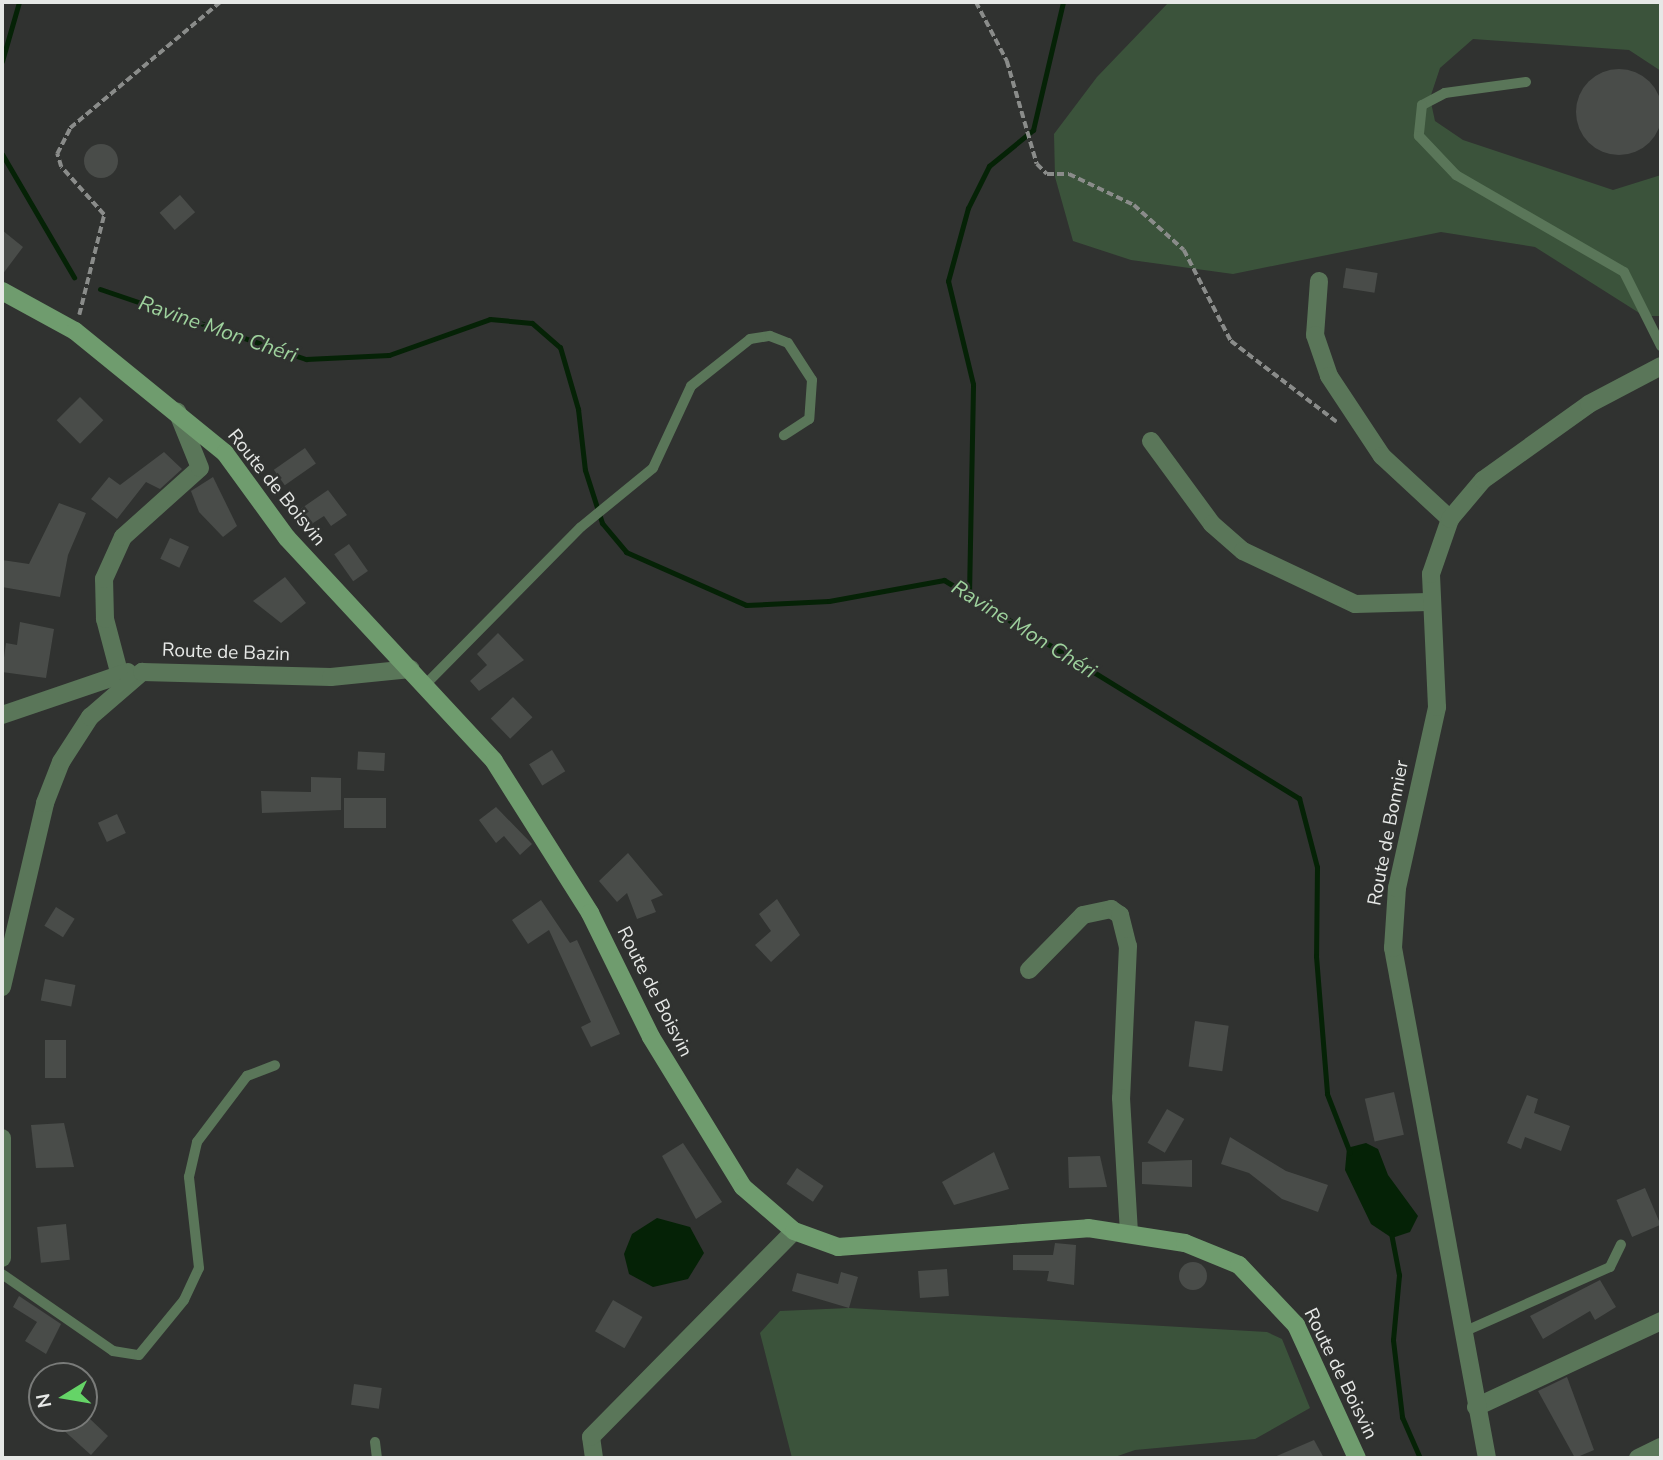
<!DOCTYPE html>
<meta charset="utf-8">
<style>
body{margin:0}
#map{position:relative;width:1663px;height:1460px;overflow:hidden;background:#303230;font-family:"Nunito Sans",sans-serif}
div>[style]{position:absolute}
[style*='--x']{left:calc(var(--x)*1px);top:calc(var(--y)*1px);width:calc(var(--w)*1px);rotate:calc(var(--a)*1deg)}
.green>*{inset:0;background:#3b533b}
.water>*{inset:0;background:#052206}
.stream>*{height:5px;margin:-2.5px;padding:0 2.5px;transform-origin:2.5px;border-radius:2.5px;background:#052206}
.building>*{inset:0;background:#494c49;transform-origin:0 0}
.round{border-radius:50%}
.path>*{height:3.5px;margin-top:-1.75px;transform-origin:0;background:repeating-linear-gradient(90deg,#8a8c8a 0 7px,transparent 0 10.5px)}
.service>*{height:10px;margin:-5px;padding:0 5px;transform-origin:5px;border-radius:5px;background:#5a7659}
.minor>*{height:18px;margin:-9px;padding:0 9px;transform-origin:9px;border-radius:9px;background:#5a7659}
.tertiary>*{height:18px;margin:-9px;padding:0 9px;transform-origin:9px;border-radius:9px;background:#5a7659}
.secondary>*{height:18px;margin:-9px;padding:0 9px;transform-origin:9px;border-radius:9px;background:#6f9c6e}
span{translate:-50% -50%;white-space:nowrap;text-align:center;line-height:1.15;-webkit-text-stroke:5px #303230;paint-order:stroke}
.street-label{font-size:19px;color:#e6e8e6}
.water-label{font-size:21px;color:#9ed29d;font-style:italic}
.frame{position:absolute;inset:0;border:4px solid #e6e8e6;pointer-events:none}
.north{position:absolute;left:28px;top:1362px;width:70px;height:70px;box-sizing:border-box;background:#303230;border:2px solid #797b79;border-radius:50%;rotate:259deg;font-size:19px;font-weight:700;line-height:28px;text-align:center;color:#e6e8e6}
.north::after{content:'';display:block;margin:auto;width:24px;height:32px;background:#65d467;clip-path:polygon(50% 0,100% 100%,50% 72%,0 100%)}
</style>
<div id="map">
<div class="green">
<div style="clip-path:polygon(1169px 2px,1661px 2px,1661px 71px,1629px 50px,1473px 39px,1440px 68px,1430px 98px,1435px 121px,1463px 140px,1613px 190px,1661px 175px,1661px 316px,1644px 316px,1535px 247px,1441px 232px,1233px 274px,1131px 260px,1073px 241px,1055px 177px,1054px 134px,1097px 77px)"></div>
<div style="clip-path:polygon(849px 1308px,1267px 1332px,1282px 1339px,1310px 1408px,1255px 1439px,1135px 1450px,1112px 1458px,792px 1458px,760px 1333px,780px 1311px)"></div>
</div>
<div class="water">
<div style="clip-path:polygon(1366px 1143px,1378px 1149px,1388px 1175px,1418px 1216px,1410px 1232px,1392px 1238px,1371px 1224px,1345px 1170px,1347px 1148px)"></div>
<div style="clip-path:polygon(657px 1218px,690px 1227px,704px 1253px,688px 1279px,653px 1287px,629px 1274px,624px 1254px,632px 1234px)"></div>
</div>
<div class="stream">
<div style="--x:2;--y:61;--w:61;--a:-73.9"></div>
<div style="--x:2;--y:154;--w:143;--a:59.7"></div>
<div style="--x:100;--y:289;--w:218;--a:18.8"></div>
<div style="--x:306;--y:359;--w:83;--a:-2.8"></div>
<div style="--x:389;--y:355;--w:107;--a:-19.6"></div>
<div style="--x:490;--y:319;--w:42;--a:5.4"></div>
<div style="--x:532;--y:323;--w:37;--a:41"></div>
<div style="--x:560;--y:347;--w:65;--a:73.8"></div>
<div style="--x:578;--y:409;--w:61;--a:83.5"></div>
<div style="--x:585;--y:470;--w:56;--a:72.2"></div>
<div style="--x:602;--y:523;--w:38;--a:50"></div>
<div style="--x:626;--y:552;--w:131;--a:23.8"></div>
<div style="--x:746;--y:605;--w:83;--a:-2.8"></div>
<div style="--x:829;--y:601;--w:117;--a:-10.3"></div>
<div style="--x:944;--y:580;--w:417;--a:31.6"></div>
<div style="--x:1299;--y:798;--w:71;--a:75.4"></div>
<div style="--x:1317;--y:867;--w:89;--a:90.6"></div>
<div style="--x:1316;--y:956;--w:138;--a:85.4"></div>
<div style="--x:1327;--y:1094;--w:63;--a:68.7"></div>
<div style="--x:969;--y:595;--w:211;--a:-88.9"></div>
<div style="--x:973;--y:384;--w:106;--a:-103.6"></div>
<div style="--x:948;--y:281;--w:76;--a:-74.7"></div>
<div style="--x:968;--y:208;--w:47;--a:-63.4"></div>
<div style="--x:989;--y:166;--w:57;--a:-39.3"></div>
<div style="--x:1033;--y:130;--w:131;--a:-76.8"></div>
<div style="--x:1391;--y:1233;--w:43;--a:79.2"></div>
<div style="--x:1399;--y:1275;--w:65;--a:95.3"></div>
<div style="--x:1393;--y:1340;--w:78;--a:83.3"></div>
<div style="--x:1402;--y:1417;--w:45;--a:66.3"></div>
</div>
<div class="building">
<div class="round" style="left:1576px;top:69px;width:86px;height:86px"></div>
<div class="round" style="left:84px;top:144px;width:34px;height:34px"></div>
<div style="left:180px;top:195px;width:23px;height:27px;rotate:49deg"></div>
<div style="clip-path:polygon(2px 230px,23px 247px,2px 275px)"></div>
<div style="left:1346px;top:268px;width:32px;height:20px;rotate:9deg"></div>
<div style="left:80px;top:397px;width:33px;height:33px;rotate:45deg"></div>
<div style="left:305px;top:448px;width:19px;height:38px;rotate:55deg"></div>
<div style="clip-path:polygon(164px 452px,182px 469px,160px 489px,146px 482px,117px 519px,91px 499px,109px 477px,120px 485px)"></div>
<div style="clip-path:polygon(213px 477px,237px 526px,223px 537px,199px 512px,191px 491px)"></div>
<div style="clip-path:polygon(328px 490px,347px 515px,331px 526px,324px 516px,310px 525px,299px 510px)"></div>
<div style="clip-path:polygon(59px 503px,86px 513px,68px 555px,60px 597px,2px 587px,2px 560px,29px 564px)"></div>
<div style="left:170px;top:538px;width:21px;height:23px;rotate:25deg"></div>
<div style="left:349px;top:544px;width:33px;height:18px;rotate:55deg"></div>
<div style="clip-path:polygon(285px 577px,306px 603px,281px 623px,253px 601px)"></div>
<div style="clip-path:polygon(20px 622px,54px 629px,46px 678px,2px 672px,6px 643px,17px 645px)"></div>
<div style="clip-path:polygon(498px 633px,524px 660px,479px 691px,470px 681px,487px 665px,477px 654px)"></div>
<div style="left:513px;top:697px;width:28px;height:31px;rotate:46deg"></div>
<div style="left:552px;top:750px;width:25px;height:27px;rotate:58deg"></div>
<div style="left:385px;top:753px;width:18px;height:27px;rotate:93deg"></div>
<div style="clip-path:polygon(311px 777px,341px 778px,341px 810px,262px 813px,261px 791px,311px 792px)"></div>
<div style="left:386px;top:798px;width:30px;height:42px;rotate:90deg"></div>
<div style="clip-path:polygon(496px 807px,532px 844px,520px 855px,504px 836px,496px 843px,479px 820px)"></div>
<div style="left:117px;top:814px;width:21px;height:21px;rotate:65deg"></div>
<div style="clip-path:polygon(628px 853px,663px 895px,651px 900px,656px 912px,637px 919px,627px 893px,617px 902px,599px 881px)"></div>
<div style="clip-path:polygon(777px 899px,800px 935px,771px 962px,755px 945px,771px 931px,759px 914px)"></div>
<div style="clip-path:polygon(541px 900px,570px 943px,577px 940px,620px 1034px,591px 1047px,581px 1027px,591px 1022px,549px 930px,528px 944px,512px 920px)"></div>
<div style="left:56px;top:907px;width:22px;height:22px;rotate:32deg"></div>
<div style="left:45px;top:979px;width:31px;height:22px;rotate:11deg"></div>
<div style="left:1195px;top:1021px;width:34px;height:46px;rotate:8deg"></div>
<div style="left:45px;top:1040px;width:21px;height:38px"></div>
<div style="left:1394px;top:1092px;width:44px;height:30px;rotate:77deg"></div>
<div style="clip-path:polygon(1527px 1095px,1538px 1099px,1534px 1113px,1570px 1126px,1561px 1151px,1525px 1137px,1521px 1149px,1507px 1143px)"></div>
<div style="left:1167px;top:1109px;width:20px;height:39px;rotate:30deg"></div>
<div style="clip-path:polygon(64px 1123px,74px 1167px,36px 1168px,31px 1125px)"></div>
<div style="clip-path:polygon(1230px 1137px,1286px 1171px,1328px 1185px,1318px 1212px,1282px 1199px,1249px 1173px,1221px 1164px)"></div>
<div style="clip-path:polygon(683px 1143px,722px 1202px,696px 1219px,662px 1156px)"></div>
<div style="clip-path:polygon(994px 1152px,1009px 1189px,954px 1205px,942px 1182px)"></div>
<div style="clip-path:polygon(1100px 1156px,1107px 1187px,1069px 1188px,1068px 1157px)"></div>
<div style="clip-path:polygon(1192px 1160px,1192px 1187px,1142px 1184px,1142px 1162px)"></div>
<div style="left:797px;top:1168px;width:32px;height:19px;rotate:34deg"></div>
<div style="left:1645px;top:1188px;width:40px;height:31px;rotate:67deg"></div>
<div style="left:66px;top:1224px;width:36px;height:29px;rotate:84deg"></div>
<div style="clip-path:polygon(1055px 1243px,1076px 1245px,1074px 1285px,1047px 1281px,1049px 1271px,1013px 1270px,1013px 1255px,1053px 1255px)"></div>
<div class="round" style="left:1179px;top:1262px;width:28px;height:28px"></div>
<div style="left:947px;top:1269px;width:27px;height:29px;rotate:86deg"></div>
<div style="clip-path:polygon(841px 1272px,858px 1277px,849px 1308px,792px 1291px,797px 1273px,838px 1284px)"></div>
<div style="clip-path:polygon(1600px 1280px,1616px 1307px,1595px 1320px,1590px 1311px,1543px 1339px,1530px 1316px)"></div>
<div style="clip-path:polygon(19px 1296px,61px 1324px,46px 1354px,25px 1341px,37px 1322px,13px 1307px)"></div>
<div style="left:613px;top:1300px;width:34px;height:36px;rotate:30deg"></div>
<div style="clip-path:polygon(1567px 1377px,1594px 1450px,1575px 1458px,1538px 1391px)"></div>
<div style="left:354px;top:1384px;width:28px;height:21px;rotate:8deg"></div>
<div style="clip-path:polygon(50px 1418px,89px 1418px,108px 1436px,91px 1455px)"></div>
<div style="clip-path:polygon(1314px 1440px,1324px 1458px,1272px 1458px)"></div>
</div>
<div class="path">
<div style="--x:976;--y:2;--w:67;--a:62.3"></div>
<div style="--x:1007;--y:61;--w:107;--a:73.8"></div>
<div style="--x:1037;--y:164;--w:14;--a:45"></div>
<div style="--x:1047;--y:174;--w:22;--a:0"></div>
<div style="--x:1069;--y:174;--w:72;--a:25.5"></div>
<div style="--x:1134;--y:205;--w:67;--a:42"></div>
<div style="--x:1184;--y:250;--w:102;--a:62.7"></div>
<div style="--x:1231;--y:341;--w:133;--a:37.4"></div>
<div style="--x:79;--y:315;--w:103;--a:-76"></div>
<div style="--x:104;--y:215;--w:64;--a:-131.9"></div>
<div style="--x:61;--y:167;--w:14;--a:-107"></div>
<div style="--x:57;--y:154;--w:29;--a:-63"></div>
<div style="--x:70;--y:128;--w:196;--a:-40"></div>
</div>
<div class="service">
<div style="--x:1526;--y:82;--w:82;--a:172.3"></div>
<div style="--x:1445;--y:93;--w:26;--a:152"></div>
<div style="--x:1422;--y:105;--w:31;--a:96"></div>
<div style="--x:1419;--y:136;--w:54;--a:46.5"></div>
<div style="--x:1456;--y:175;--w:194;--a:30"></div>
<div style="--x:1624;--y:272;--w:83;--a:63.4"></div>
<div style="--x:424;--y:686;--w:223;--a:-45.4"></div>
<div style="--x:581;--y:527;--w:93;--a:-39.3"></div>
<div style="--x:653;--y:468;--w:90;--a:-65.1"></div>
<div style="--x:691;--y:386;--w:75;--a:-38.5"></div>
<div style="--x:750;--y:339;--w:20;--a:-9"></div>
<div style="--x:770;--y:336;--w:19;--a:21"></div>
<div style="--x:788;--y:343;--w:44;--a:57"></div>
<div style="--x:812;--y:380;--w:39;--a:94"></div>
<div style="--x:809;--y:419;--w:30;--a:147"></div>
<div style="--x:2;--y:1274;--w:135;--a:34.7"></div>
<div style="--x:113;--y:1351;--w:26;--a:9"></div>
<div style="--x:139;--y:1355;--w:71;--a:-50.7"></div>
<div style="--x:184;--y:1300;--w:35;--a:-65"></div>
<div style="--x:199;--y:1268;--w:92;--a:-96.3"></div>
<div style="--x:189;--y:1177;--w:36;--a:-77"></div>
<div style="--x:197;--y:1142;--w:83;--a:-52.9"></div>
<div style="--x:247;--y:1076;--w:30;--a:-21"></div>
<div style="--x:1461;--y:1333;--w:163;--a:-23.9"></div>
<div style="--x:1610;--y:1267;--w:25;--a:-64"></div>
<div style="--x:375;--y:1442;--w:16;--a:83"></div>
</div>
<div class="minor">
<div style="--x:1319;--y:281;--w:54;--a:94.2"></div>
<div style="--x:1315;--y:335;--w:43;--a:71.1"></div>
<div style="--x:1329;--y:376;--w:96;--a:56.5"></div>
<div style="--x:1382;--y:456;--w:93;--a:42.8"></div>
<div style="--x:1151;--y:441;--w:103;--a:53.7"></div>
<div style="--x:1212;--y:524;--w:41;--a:41.1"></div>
<div style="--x:1243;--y:551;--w:124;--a:25.3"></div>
<div style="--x:1355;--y:604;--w:73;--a:-1.6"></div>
<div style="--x:119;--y:672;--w:55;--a:-104.8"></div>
<div style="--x:105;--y:619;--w:40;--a:-91.4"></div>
<div style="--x:104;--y:579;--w:46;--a:-65.7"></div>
<div style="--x:123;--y:537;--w:103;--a:-41.9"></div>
<div style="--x:200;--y:468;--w:61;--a:-112"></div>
<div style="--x:2;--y:715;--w:133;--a:-18.8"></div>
<div style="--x:1029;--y:970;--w:77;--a:-45.5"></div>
<div style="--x:1083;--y:915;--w:29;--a:-12"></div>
<div style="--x:1111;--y:909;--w:11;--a:34"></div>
<div style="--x:1120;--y:915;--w:32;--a:76"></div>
<div style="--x:1128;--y:946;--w:152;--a:92.6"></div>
<div style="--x:1121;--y:1098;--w:134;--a:86.6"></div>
<div style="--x:1476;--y:1407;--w:204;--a:-24.9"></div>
<div style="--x:594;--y:1458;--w:21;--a:-98"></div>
<div style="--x:591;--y:1437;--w:289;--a:-45.4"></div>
<div style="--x:1487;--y:1458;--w:519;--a:-100.44"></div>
<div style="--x:1393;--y:948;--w:60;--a:-86.2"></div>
<div style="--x:1397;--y:888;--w:185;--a:-77.5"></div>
<div style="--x:1437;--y:707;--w:133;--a:-92.6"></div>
<div style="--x:1431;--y:574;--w:58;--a:-70.9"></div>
<div style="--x:1450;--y:519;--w:51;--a:-49.8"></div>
<div style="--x:1483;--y:480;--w:130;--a:-35.6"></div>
<div style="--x:1589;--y:404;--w:81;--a:-27.8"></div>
<div style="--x:1638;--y:1458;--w:25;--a:-26"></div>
</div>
<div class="tertiary">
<div style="--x:2;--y:987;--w:189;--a:-76.8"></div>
<div style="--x:45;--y:803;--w:44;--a:-68.7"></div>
<div style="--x:61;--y:762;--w:54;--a:-57.2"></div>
<div style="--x:90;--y:717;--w:69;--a:-40.9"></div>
<div style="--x:142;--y:672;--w:189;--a:1.5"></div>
<div style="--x:331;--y:677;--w:80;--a:-5.7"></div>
<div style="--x:2;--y:1138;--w:120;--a:90"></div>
</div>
<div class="secondary">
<div style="--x:2;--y:291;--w:83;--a:28.7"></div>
<div style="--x:75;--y:331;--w:193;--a:39.1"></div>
<div style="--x:225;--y:453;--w:105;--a:53.9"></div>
<div style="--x:287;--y:538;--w:304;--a:47.1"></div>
<div style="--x:494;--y:761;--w:180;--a:57.7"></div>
<div style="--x:590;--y:913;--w:138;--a:63.8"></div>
<div style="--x:651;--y:1037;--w:176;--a:58.5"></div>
<div style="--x:743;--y:1187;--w:67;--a:40.8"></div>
<div style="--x:794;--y:1231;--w:47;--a:20"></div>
<div style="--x:838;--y:1247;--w:251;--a:-4.3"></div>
<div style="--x:1088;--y:1228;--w:98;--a:8.8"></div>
<div style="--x:1185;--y:1243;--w:58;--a:22.2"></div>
<div style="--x:1239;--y:1265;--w:83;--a:46.5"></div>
<div style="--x:1296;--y:1325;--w:146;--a:65.4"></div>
</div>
<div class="street-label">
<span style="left:276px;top:488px;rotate:51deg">Route de Boisvin</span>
<span style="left:226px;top:653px;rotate:2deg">Route de Bazin</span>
<span style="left:1389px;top:833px;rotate:-79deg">Route de Bonnier</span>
<span style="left:654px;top:992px;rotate:63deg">Route de Boisvin</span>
<span style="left:1340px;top:1374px;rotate:64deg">Route de Boisvin</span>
</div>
<div class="water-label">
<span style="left:218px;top:329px;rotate:19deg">Ravine Mon Chéri</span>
<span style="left:1024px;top:629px;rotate:32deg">Ravine Mon Chéri</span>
</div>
<div class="frame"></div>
<div class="north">N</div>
</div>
